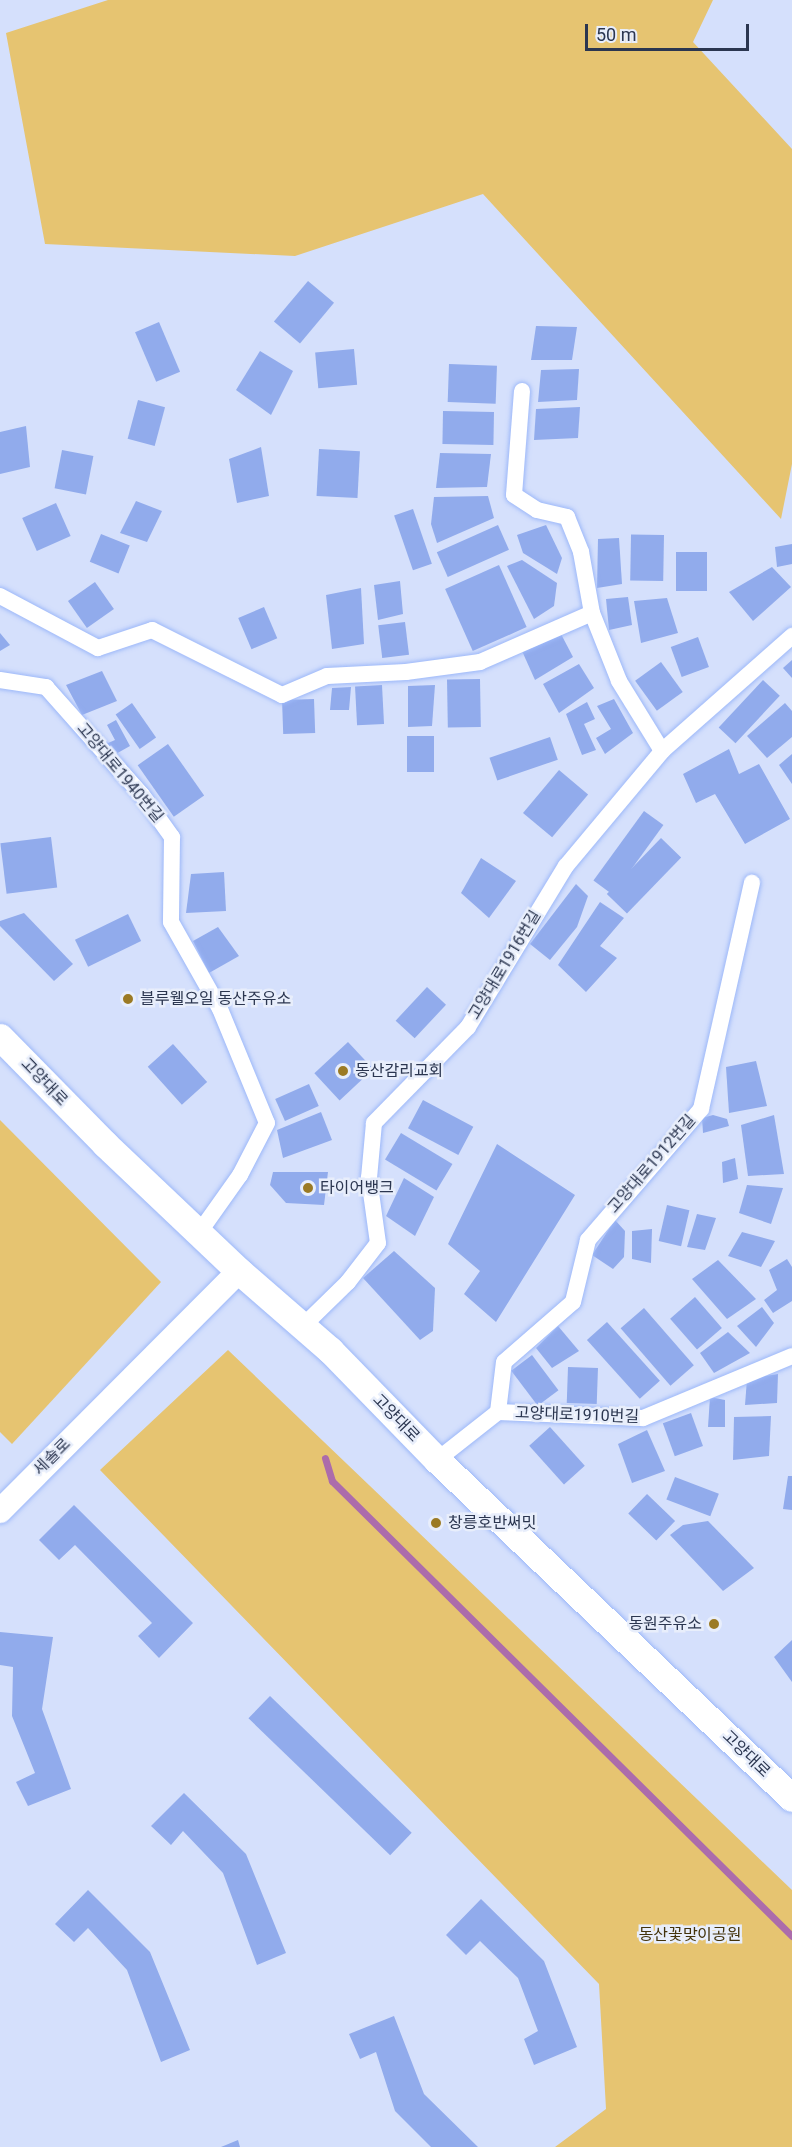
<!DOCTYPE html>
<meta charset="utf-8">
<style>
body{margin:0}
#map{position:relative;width:792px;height:2147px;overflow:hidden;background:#d5e0fc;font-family:Roboto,"Noto Sans KR",sans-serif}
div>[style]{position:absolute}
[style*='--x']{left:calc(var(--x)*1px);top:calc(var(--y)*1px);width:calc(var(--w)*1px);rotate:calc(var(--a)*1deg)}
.green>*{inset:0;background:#e6c471}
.stream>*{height:7px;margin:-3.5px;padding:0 3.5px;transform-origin:3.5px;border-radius:3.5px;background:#ac6cab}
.building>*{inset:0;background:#91abec;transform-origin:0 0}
.roads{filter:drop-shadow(0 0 2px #9db8f9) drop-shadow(0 0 2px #9db8f9)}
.street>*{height:16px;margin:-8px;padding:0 8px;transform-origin:8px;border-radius:8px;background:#fff}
.secondary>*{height:24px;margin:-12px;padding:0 12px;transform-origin:12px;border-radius:12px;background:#fff}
.primary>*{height:27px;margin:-13.5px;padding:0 13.5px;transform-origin:13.5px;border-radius:13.5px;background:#fff}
.dots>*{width:16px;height:16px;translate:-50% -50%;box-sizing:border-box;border:3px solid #e8eefb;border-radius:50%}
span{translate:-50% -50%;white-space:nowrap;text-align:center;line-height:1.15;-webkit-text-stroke:5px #e8eefb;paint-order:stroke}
.street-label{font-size:16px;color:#2b3650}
.poi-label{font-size:16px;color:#2b3650}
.left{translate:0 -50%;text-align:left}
.right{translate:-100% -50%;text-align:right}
.park-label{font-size:16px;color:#43330b}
.scale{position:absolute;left:585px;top:24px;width:164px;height:27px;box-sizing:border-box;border:3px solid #2b3650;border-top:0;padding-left:8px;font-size:18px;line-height:21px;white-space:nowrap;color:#2b3650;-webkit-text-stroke:4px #e8eefb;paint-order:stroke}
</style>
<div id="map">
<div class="green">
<div style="clip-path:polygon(108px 0,713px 0,693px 42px,792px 149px,792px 464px,781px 519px,483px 194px,295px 256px,45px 244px,6px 33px)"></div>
<div style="clip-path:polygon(0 1120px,161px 1282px,12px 1444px,0 1432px)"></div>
<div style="clip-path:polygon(228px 1350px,792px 1890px,792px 2147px,555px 2147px,606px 2109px,599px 1984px,100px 1470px)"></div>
</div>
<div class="stream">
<div style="--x:325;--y:1458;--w:24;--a:73"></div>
<div style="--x:332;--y:1481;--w:647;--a:44.69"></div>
</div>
<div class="building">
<div style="left:308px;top:281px;width:34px;height:53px;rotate:40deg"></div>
<div style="left:159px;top:322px;width:54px;height:26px;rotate:67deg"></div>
<div style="clip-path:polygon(536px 326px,577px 327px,572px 360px,531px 360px)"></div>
<div style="left:354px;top:349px;width:36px;height:39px;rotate:85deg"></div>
<div style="clip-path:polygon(260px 351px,293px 371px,271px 415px,236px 390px)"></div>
<div style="left:449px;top:364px;width:48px;height:38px;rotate:2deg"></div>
<div style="clip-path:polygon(579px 369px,577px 400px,538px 402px,541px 370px)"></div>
<div style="left:138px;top:400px;width:28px;height:40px;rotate:15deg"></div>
<div style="clip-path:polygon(580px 407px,578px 438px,534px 440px,536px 409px)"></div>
<div style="left:443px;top:411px;width:51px;height:33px;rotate:1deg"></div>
<div style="clip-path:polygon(26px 426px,30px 467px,0 474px,0 432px)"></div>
<div style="clip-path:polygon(261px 447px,269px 496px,237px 503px,229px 459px)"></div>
<div style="left:319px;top:449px;width:41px;height:47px;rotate:3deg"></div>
<div style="left:62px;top:450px;width:32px;height:39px;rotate:11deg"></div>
<div style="clip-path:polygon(440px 453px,491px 454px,487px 487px,436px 488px)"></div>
<div style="clip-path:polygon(488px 496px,494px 518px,437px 543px,431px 524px,434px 497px)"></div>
<div style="clip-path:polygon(136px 501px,162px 511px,147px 542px,120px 533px)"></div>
<div style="left:56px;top:503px;width:36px;height:37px;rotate:66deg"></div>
<div style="left:413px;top:509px;width:58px;height:20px;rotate:71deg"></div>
<div style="left:498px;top:525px;width:27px;height:67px;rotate:66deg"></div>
<div style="clip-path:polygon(546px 525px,562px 558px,557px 574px,523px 553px,517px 535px)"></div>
<div style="left:101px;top:534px;width:31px;height:30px;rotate:22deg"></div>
<div style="left:664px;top:535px;width:46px;height:33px;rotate:91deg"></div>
<div style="clip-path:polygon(619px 538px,622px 584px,597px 588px,598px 539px)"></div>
<div style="clip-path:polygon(792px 544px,792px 564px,777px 567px,775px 547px)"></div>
<div style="left:707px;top:552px;width:39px;height:31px;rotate:90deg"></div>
<div style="clip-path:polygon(522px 560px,557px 583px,554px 606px,534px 619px,507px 566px)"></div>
<div style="left:499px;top:565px;width:68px;height:59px;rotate:66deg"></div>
<div style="clip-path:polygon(772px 567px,791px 587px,753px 621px,729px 592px)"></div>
<div style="clip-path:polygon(400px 581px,403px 614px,378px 620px,374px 585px)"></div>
<div style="left:95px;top:582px;width:33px;height:33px;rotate:55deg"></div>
<div style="clip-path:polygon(361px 588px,364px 644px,332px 649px,326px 595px)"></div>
<div style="clip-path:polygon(628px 597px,632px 625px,609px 630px,606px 599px)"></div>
<div style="clip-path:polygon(667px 598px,678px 633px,641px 643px,634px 601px)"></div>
<div style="left:264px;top:607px;width:34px;height:28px;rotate:67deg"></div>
<div style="left:405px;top:622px;width:33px;height:27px;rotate:83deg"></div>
<div style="clip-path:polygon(0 633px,10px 645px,0 651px)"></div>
<div style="clip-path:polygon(561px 634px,573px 657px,535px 680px,522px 651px)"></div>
<div style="left:698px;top:637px;width:32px;height:29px;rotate:70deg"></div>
<div style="clip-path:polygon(792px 660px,792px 678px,783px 668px)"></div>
<div style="left:661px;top:662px;width:37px;height:32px;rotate:54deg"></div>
<div style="clip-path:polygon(579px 664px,594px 688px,559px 713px,543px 684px)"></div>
<div style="clip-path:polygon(102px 671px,117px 701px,82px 715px,66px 685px)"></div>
<div style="left:480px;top:679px;width:48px;height:33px;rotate:89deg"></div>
<div style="left:763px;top:680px;width:23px;height:65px;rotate:43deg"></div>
<div style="left:382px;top:685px;width:39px;height:27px;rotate:87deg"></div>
<div style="clip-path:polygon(435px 685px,432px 726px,408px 727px,408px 686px)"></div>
<div style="clip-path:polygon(351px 687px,349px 710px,330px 710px,332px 688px)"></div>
<div style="left:314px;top:699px;width:34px;height:32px;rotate:88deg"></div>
<div style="clip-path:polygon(614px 699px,633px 733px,605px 754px,596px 738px,611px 729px,597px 706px)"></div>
<div style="clip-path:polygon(587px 702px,595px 719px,584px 724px,596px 750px,582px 755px,566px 714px)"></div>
<div style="left:132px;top:703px;width:42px;height:20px;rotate:55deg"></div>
<div style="clip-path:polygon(785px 703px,792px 711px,792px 737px,767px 758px,747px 736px)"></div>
<div style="clip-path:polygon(116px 720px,130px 746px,114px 755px,106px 744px,115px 740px,107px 725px)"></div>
<div style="left:434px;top:736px;width:36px;height:27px;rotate:90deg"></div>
<div style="left:550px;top:737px;width:24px;height:64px;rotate:71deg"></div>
<div style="left:168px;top:744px;width:63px;height:37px;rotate:55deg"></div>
<div style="clip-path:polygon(729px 749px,739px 774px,759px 764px,790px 819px,745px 844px,715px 794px,696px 803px,683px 774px)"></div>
<div style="clip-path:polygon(792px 754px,792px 784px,779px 765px)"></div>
<div style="left:559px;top:770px;width:38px;height:56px;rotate:40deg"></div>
<div style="left:644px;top:811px;width:24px;height:86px;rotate:36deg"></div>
<div style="left:51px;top:837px;width:51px;height:51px;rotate:83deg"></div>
<div style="left:661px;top:838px;width:28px;height:78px;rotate:44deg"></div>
<div style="clip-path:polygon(481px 858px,516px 881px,489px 918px,461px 893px)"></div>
<div style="clip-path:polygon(224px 872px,226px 911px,186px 913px,191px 874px)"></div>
<div style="clip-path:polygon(576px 884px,588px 896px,577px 927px,550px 960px,530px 944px)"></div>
<div style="clip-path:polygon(600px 902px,624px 918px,600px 946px,617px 958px,586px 992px,558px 965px)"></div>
<div style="clip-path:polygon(24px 913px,73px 964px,54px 981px,0 926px,0 921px)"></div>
<div style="left:128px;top:914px;width:30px;height:59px;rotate:64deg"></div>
<div style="clip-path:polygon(218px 927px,239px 956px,209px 973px,193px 941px)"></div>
<div style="left:427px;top:987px;width:26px;height:46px;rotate:43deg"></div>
<div style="left:348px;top:1042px;width:37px;height:46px;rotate:47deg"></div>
<div style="left:173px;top:1044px;width:51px;height:34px;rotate:48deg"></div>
<div style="clip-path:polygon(756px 1061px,767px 1106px,729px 1113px,726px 1067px)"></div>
<div style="left:309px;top:1084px;width:24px;height:37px;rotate:66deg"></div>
<div style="left:423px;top:1100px;width:57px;height:32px;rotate:28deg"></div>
<div style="clip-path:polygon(321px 1112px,332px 1140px,283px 1158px,277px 1130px)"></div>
<div style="clip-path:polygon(713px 1115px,727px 1119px,729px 1126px,703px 1133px,702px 1118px)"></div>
<div style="clip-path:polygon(774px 1115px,784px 1174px,748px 1176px,741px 1125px)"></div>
<div style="left:401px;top:1133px;width:60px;height:31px;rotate:31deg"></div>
<div style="clip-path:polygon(497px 1144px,575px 1195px,496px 1322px,464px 1294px,480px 1271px,448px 1244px)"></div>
<div style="clip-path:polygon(735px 1158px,738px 1179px,723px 1183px,722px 1162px)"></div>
<div style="clip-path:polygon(273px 1172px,328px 1172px,324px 1205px,286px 1203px,270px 1185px)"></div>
<div style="clip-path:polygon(404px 1178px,434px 1197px,415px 1236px,386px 1216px)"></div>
<div style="clip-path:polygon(747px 1185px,783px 1188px,771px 1224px,739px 1213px)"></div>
<div style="left:667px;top:1205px;width:23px;height:37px;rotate:13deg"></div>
<div style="clip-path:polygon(697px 1214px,716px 1218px,705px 1250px,687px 1247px)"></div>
<div style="clip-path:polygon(615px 1220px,625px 1231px,624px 1257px,613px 1269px,592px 1255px)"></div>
<div style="clip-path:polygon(652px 1229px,651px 1263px,632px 1259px,632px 1231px)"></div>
<div style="clip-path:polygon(742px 1232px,775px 1241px,761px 1267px,728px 1256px)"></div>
<div style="clip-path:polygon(394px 1251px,435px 1288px,433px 1331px,420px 1340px,363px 1278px)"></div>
<div style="clip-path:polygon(787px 1259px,792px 1267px,792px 1301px,773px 1313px,764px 1300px,777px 1290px,769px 1270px)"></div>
<div style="clip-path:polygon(718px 1260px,756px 1299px,727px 1319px,692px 1279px)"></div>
<div style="left:695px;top:1297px;width:41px;height:33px;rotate:49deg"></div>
<div style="clip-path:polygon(762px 1307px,774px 1323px,756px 1347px,737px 1326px)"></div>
<div style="left:644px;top:1308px;width:76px;height:31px;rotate:49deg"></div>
<div style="left:607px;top:1322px;width:79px;height:27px;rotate:48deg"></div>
<div style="clip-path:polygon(558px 1326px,579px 1351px,552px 1368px,536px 1348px)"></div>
<div style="clip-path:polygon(728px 1332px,750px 1353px,714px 1373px,700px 1353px)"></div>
<div style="left:532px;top:1355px;width:44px;height:26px;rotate:53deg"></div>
<div style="left:568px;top:1367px;width:30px;height:36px;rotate:2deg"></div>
<div style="clip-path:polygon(778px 1374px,777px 1403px,745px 1405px,747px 1379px)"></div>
<div style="clip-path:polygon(710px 1397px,725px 1400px,725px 1427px,708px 1427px)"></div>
<div style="left:691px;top:1413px;width:35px;height:30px;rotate:70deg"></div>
<div style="clip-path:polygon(771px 1416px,769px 1456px,733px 1460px,734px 1417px)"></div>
<div style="left:550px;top:1427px;width:52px;height:28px;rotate:48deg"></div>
<div style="clip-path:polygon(647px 1430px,665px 1471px,632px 1483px,618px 1444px)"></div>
<div style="clip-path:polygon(788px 1476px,792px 1476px,792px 1510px,783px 1509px)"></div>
<div style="left:675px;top:1477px;width:47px;height:24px;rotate:21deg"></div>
<div style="left:647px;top:1494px;width:39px;height:27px;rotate:44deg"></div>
<div style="clip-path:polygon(74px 1505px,193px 1623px,159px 1658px,138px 1636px,152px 1623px,75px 1545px,59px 1560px,39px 1540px)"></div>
<div style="clip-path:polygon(708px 1521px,754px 1568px,723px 1591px,670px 1535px,683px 1525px)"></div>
<div style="clip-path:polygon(0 1632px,53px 1637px,42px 1709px,71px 1789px,28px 1806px,16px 1782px,35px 1773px,12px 1716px,13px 1667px,0 1665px)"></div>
<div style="clip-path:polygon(792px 1640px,792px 1682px,774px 1657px)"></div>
<div style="left:270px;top:1696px;width:197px;height:31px;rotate:44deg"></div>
<div style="clip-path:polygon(184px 1793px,246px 1854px,286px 1953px,257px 1965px,223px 1873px,183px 1831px,171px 1845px,151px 1826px)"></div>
<div style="clip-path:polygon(88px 1890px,150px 1952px,190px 2050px,161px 2062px,127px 1970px,88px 1928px,74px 1942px,55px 1924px)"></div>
<div style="clip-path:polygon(481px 1899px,544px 1961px,577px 2047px,534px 2065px,524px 2039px,538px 2031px,518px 1978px,480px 1941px,466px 1955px,446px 1935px)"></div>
<div style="clip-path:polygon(394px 2016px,424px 2094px,478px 2147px,431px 2147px,395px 2111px,376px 2052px,360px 2059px,349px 2034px)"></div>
<div style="clip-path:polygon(238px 2140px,240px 2147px,221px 2147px)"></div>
</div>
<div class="roads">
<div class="street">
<div style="--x:522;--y:391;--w:104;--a:94.4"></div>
<div style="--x:514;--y:495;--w:27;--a:33"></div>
<div style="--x:537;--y:510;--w:31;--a:13"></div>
<div style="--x:567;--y:517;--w:38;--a:68"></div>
<div style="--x:581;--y:552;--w:62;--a:79.8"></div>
<div style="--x:0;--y:596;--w:111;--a:28"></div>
<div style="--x:98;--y:648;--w:57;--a:-18.4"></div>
<div style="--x:152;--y:630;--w:145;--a:26.6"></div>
<div style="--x:282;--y:695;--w:49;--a:-22.9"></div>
<div style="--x:327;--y:676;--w:79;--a:-2.9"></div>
<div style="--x:406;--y:672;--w:75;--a:-7.7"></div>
<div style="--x:480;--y:662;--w:122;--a:-23.6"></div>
<div style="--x:592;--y:613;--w:73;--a:68.3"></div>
<div style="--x:619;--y:681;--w:82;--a:58.4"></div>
<div style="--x:0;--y:680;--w:47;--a:8.7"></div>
<div style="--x:46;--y:687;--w:144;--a:48.4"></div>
<div style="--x:142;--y:795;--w:52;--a:54.5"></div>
<div style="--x:172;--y:837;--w:85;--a:90.7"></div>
<div style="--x:171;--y:922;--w:100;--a:60.6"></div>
<div style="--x:220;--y:1009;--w:123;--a:67.6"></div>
<div style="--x:267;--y:1123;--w:59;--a:117.4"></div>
<div style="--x:240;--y:1175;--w:71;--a:125.3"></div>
<div style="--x:303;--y:1326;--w:63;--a:-44.4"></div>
<div style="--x:348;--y:1282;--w:49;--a:-52.4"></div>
<div style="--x:378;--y:1243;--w:66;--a:-97.9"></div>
<div style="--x:369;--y:1178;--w:55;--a:-84.8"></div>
<div style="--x:374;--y:1123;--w:134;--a:-45.6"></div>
<div style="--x:468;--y:1027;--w:188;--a:-58.7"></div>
<div style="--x:566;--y:866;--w:150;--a:-50.1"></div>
<div style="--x:662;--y:751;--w:174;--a:-41.5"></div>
<div style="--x:498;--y:1412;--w:50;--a:-83.2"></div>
<div style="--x:504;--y:1362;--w:91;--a:-41"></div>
<div style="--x:573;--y:1302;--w:64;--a:-76.4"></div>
<div style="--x:588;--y:1240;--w:173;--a:-49.2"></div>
<div style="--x:701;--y:1109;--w:232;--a:-77.3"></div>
<div style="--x:437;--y:1460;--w:78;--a:-38.2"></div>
<div style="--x:498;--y:1412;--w:145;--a:2.4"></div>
<div style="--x:643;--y:1418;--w:161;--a:-22.6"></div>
</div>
<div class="secondary">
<div style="--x:0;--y:1511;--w:339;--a:-45.1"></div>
</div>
<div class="primary">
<div style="--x:0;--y:1037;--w:150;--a:45.5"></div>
<div style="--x:105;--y:1144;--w:185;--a:43.5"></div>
<div style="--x:239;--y:1271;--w:121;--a:41"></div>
<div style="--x:330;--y:1350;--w:153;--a:45.8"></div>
<div style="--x:437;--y:1460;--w:490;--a:43.6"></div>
</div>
</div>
<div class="dots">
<div style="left:128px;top:999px;background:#9b7a24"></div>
<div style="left:343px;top:1071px;background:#9b7a24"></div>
<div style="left:308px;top:1188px;background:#9b7a24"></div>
<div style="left:436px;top:1523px;background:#9b7a24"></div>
<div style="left:714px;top:1624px;background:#9b7a24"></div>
</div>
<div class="street-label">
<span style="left:120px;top:773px;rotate:50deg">고양대로1940번길</span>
<span style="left:505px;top:965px;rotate:-59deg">고양대로1916번길</span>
<span style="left:44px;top:1082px;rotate:46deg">고양대로</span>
<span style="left:652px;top:1164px;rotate:-49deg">고양대로1912번길</span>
<span style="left:577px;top:1415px;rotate:2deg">고양대로1910번길</span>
<span style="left:396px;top:1418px;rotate:46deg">고양대로</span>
<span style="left:52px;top:1457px;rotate:-45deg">세솔로</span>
<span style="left:746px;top:1754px;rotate:44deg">고양대로</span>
</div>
<div class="poi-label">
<span class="left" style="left:140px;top:999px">블루웰오일 동산주유소</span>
<span class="left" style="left:355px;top:1071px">동산감리교회</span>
<span class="left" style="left:320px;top:1188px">타이어뱅크</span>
<span class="left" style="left:448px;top:1523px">창릉호반써밋</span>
<span class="right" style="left:702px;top:1624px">동원주유소</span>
</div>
<div class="park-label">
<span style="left:690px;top:1935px">동산꽃맞이공원</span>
</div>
<div class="scale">50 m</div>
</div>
